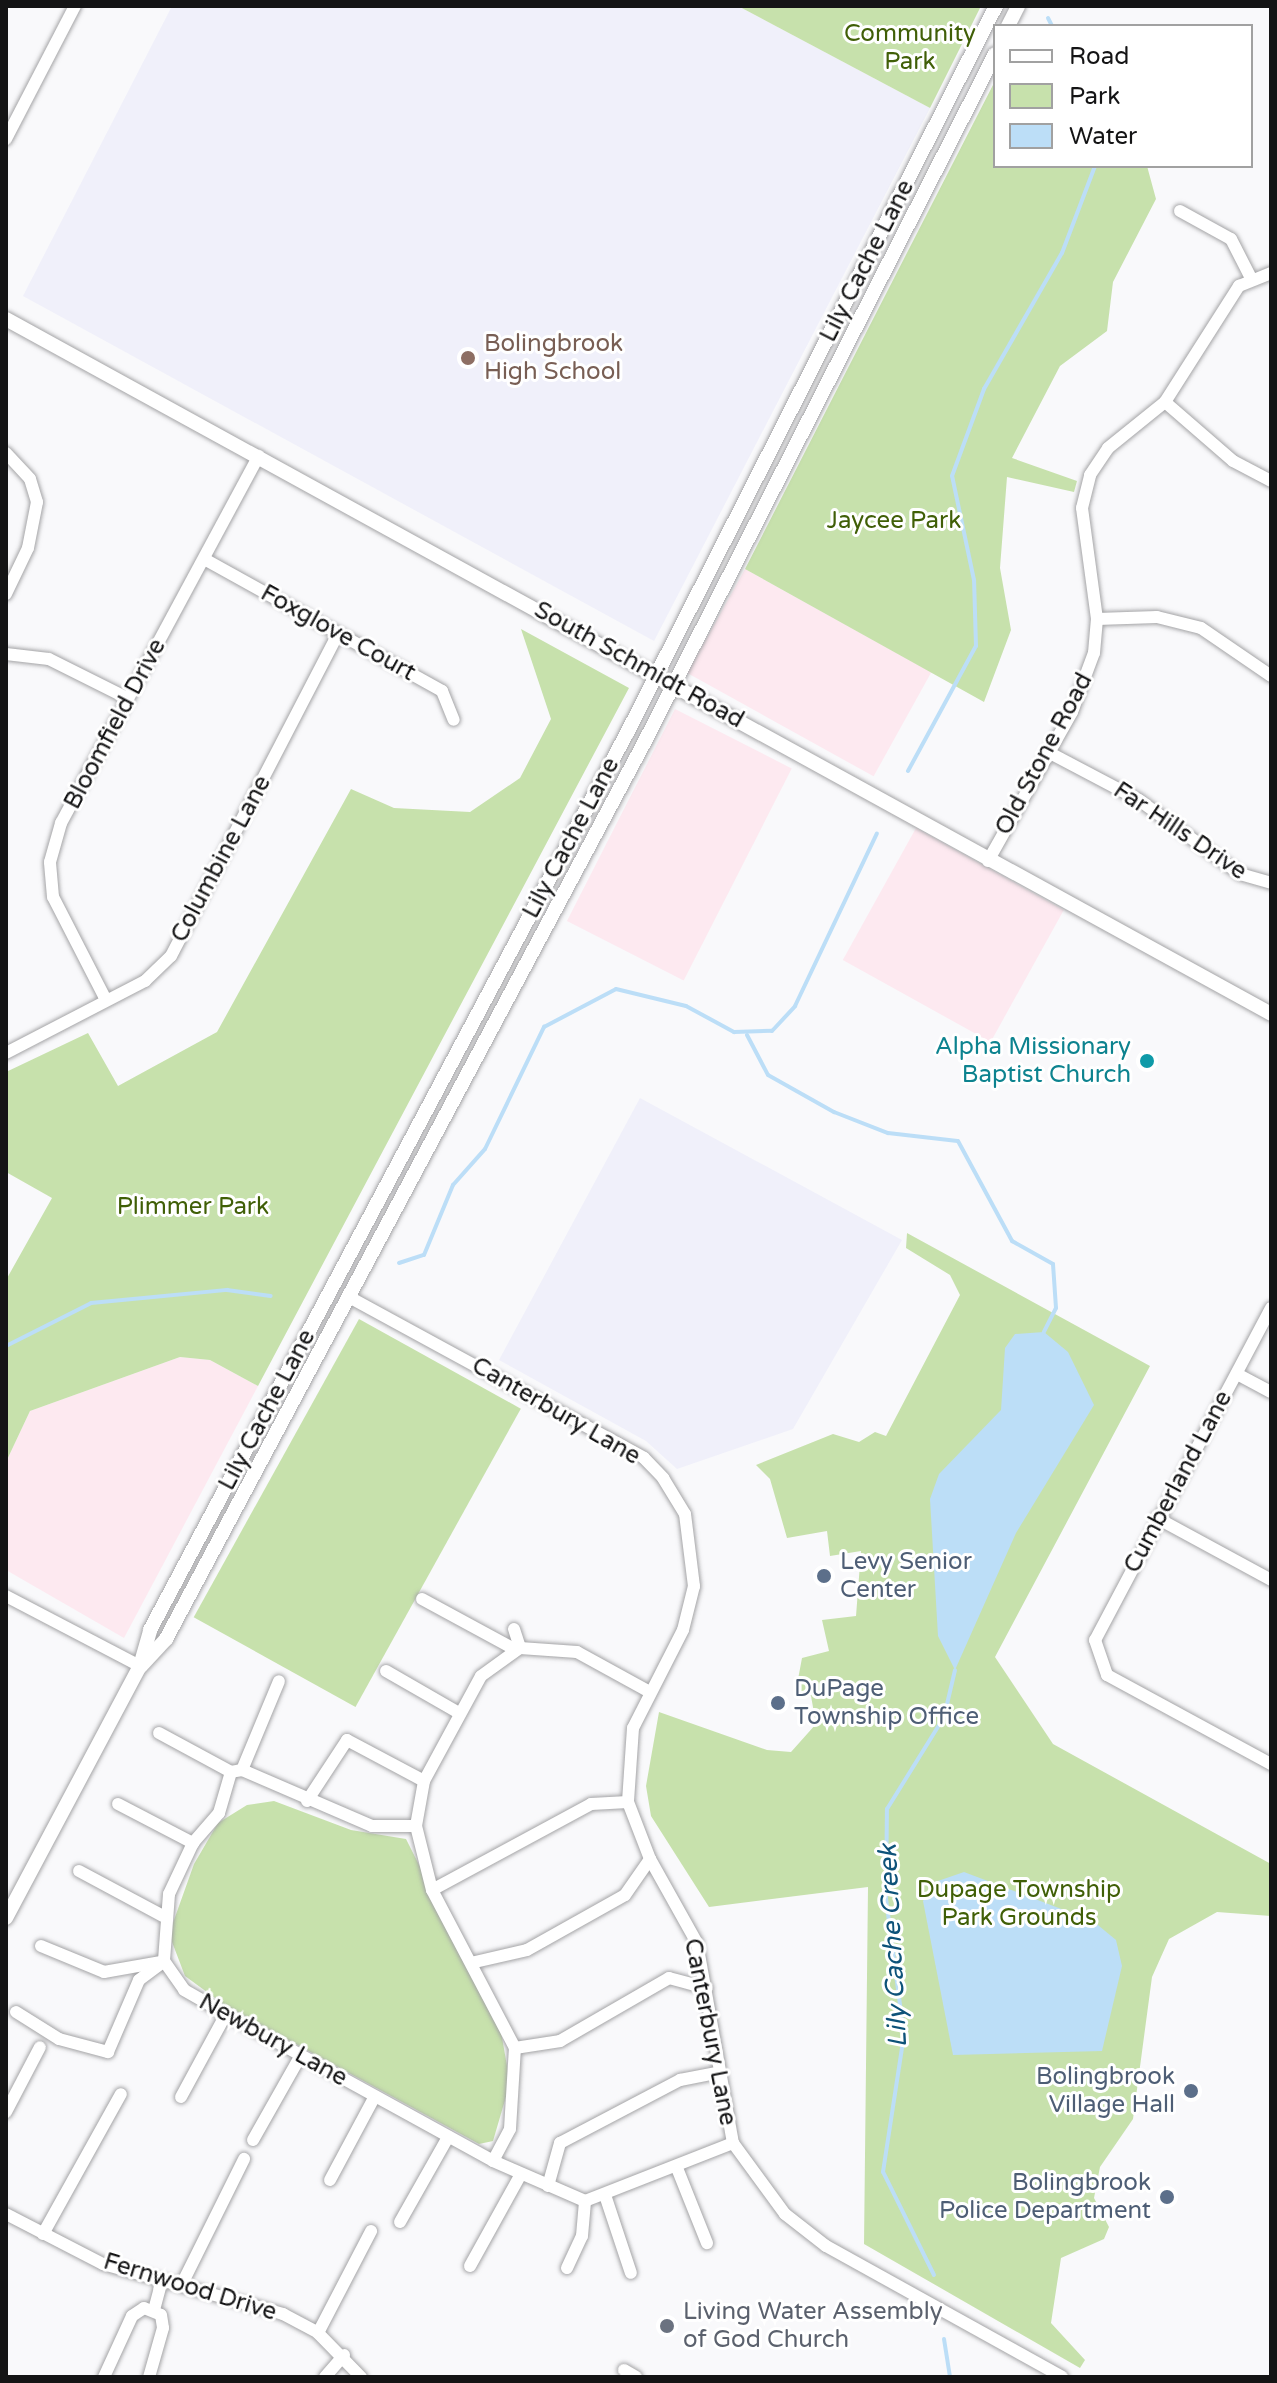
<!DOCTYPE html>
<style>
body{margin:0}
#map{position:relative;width:1277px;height:2383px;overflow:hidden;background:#f9f9fb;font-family:"Varela Round",sans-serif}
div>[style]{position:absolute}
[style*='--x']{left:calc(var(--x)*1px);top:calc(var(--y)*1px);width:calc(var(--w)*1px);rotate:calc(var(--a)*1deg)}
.commercial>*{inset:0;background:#fde9f0;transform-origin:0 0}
.built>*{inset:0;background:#f0f0fa}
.green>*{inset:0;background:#c7e1ac;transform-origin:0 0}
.water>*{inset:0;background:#bcdef7}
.stream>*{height:4px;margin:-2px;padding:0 2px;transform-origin:2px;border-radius:2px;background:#bcdef7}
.roads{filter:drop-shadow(0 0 2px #a4a4a6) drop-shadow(0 0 2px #a4a4a6)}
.minor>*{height:12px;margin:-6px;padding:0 6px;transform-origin:6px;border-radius:6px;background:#fff}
.tertiary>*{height:14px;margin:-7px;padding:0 7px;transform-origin:7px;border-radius:7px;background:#fff}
.dots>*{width:22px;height:22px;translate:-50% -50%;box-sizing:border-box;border:4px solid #fff;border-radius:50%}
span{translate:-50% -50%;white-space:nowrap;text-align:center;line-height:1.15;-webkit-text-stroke:6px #fff;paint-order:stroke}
.park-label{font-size:24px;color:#405f07}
.street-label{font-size:24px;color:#141415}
.education-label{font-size:24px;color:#785e54}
.left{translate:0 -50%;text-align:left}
.culture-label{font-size:24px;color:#0d838f}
.right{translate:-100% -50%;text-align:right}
.service-label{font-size:24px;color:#4e5e75}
.worship-label{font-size:24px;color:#5b616d}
.water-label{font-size:26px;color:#0d5279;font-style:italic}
.frame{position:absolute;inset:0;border:8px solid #141415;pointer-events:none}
.legend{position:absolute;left:993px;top:24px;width:260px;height:144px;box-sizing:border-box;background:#fff;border:2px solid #a1a1a1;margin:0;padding:10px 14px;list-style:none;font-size:24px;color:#141415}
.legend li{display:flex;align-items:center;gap:16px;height:40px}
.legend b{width:40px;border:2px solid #a1a1a1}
</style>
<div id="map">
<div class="commercial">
<div style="left:745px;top:569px;width:213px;height:119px;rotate:29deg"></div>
<div style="left:675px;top:709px;width:131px;height:238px;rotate:27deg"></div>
<div style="left:916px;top:828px;width:169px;height:151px;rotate:29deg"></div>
<div style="clip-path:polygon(180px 1357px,210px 1360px,258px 1386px,124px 1638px,6px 1570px,6px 1462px,30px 1411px)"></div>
</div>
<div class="built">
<div style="clip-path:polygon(172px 6px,738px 6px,930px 108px,654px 641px,23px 296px)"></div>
<div style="clip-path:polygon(640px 1098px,902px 1240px,793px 1429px,677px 1469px,646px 1441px,499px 1360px)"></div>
</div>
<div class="green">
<div style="clip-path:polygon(738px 6px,981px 6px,930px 108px)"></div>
<div style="clip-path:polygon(995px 81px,995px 166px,1147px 166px,1156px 199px,1113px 282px,1107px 331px,1060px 366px,1012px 458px,1077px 481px,1074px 492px,1007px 477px,1000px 568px,1011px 630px,984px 702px,745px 569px)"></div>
<div style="clip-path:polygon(521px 629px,629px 688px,258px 1386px,210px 1360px,180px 1357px,30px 1411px,6px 1462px,6px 1280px,52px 1198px,6px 1172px,6px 1072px,88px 1033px,118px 1086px,217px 1032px,351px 789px,394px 808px,470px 812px,520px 778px,551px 719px)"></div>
<div style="clip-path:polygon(907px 1233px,1150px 1366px,995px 1657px,1053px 1744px,1271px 1864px,1271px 1916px,1217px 1912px,1169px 1939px,1152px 1977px,1133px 2119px,1100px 2167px,1094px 2198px,1109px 2227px,1104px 2239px,1061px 2258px,1051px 2323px,1085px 2360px,1080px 2368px,864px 2244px,868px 1887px,709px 1907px,651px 1816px,646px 1786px,659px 1712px,767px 1750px,791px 1752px,816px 1724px,811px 1696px,796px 1690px,802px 1658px,829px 1651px,822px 1620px,856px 1616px,861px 1551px,830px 1556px,827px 1531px,787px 1538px,770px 1479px,756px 1465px,833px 1434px,859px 1442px,875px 1432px,886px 1436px,960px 1295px,950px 1275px,906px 1248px)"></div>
<div style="left:359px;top:1319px;width:185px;height:341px;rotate:29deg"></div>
<div style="clip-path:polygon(274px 1801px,351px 1830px,406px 1839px,500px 2026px,510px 2083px,493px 2141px,479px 2144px,226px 2006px,185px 1976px,169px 1934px,194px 1864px,218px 1823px,247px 1805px)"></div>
</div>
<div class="water">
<div style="clip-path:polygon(1044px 1332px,1068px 1352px,1094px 1405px,1016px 1533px,955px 1670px,938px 1636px,930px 1499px,939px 1474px,1001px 1410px,1005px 1348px,1015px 1334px)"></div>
<div style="clip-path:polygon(964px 1872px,1093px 1921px,1116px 1940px,1122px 1966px,1102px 2051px,953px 2055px,923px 1901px,935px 1882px)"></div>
</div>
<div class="stream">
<div style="--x:1048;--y:18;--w:9;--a:63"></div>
<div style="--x:908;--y:771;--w:142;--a:-61.5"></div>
<div style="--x:976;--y:646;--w:66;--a:-91.7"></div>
<div style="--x:974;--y:580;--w:106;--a:-101.9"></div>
<div style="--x:952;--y:476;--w:93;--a:-69.8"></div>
<div style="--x:984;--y:389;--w:157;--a:-60.2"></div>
<div style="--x:1062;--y:253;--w:93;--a:-69.2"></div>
<div style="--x:747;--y:1035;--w:45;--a:62.3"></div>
<div style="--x:768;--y:1075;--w:76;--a:29.3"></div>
<div style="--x:834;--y:1112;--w:58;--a:21.3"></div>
<div style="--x:888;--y:1133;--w:70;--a:6.5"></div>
<div style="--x:958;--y:1141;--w:114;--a:61.6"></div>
<div style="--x:1012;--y:1241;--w:47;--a:29.3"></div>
<div style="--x:1053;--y:1264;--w:44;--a:86.1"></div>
<div style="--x:1056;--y:1308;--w:27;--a:117"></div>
<div style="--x:399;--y:1263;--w:26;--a:-18"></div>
<div style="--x:424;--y:1255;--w:76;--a:-67.5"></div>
<div style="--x:453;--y:1185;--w:48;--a:-48.4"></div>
<div style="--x:485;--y:1149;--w:136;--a:-64.2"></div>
<div style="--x:544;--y:1027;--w:81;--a:-27.8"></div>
<div style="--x:616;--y:989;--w:72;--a:13.7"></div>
<div style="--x:686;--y:1006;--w:55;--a:28.4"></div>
<div style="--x:734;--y:1032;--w:38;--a:-2"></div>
<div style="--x:772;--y:1031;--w:34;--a:-47"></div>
<div style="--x:795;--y:1006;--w:191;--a:-64.6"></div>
<div style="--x:6;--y:1346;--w:95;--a:-26.8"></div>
<div style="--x:91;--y:1303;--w:137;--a:-5.5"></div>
<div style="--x:227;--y:1290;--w:44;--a:7.8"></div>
<div style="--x:934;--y:2275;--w:115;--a:-116.3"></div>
<div style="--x:883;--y:2172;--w:139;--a:-81.3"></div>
<div style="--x:904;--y:2035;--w:137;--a:-97.5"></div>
<div style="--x:886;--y:1899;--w:90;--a:-89.4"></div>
<div style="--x:887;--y:1809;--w:108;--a:-58.2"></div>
<div style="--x:944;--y:1717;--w:48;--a:-76.8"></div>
<div style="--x:944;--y:2339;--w:38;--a:81"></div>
</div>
<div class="roads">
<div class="minor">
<div style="--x:6;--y:139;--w:150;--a:-62.6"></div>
<div style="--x:1180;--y:211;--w:58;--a:28.8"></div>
<div style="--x:1231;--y:239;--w:44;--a:62.9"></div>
<div style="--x:1165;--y:402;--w:90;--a:40.9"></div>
<div style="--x:1233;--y:461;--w:43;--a:27.8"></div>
<div style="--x:6;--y:453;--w:35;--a:47"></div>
<div style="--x:30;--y:479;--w:24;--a:73"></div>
<div style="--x:37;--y:502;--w:47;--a:101.1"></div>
<div style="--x:28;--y:548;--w:51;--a:115.6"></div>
<div style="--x:206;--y:560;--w:270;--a:29"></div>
<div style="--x:442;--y:691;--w:31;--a:68"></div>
<div style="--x:1097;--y:619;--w:60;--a:-1.9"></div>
<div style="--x:1157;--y:617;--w:45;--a:14"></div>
<div style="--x:1201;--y:628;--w:85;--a:34.4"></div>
<div style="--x:6;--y:654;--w:43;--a:6.6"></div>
<div style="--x:49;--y:659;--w:87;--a:26.6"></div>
<div style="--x:1048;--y:752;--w:103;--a:27.8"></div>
<div style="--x:1139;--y:800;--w:125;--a:36.2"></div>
<div style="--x:1240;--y:874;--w:32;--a:16"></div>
<div style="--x:988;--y:861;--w:171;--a:-60.6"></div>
<div style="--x:1072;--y:712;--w:63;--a:-69.6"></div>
<div style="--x:1094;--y:653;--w:34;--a:-85"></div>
<div style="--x:1097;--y:619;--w:112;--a:-97.7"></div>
<div style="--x:1082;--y:508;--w:34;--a:-76"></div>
<div style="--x:1090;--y:475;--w:32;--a:-56"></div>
<div style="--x:1108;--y:448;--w:73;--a:-38.9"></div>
<div style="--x:1165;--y:402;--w:138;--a:-57.5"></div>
<div style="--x:1239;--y:286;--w:35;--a:-22"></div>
<div style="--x:106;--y:1000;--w:116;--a:-117.2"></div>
<div style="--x:53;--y:897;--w:35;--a:-95"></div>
<div style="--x:50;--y:862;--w:41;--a:-74.2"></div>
<div style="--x:61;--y:823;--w:417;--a:-61.7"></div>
<div style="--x:6;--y:1053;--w:157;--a:-27.4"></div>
<div style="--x:145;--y:981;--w:36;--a:-44"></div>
<div style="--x:171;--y:956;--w:363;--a:-62.6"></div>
<div style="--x:349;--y:1297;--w:336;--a:28.6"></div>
<div style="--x:644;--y:1458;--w:28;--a:46"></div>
<div style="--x:663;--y:1478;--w:42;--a:58.6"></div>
<div style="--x:685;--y:1514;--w:73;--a:82.9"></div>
<div style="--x:694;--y:1586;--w:45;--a:104"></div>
<div style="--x:683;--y:1630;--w:110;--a:117"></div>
<div style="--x:633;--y:1728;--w:74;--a:93.9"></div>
<div style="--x:628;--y:1802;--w:61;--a:68.9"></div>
<div style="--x:650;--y:1859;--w:96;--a:60.8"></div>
<div style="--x:697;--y:1943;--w:203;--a:79.8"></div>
<div style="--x:733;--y:2143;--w:88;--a:53.8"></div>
<div style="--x:785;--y:2214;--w:52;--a:38"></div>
<div style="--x:826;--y:2246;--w:270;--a:29"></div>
<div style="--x:1271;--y:1308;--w:376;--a:117.9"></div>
<div style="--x:1095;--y:1640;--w:37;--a:71"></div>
<div style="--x:1107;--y:1675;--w:187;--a:28.5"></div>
<div style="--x:1237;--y:1374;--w:38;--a:28"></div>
<div style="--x:1157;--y:1518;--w:130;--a:28.5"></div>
<div style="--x:6;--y:1596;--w:151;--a:27.6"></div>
<div style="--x:422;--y:1599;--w:107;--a:28.5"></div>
<div style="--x:514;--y:1629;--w:20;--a:72"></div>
<div style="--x:386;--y:1671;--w:84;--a:29.9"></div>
<div style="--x:159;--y:1733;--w:82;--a:28.4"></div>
<div style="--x:242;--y:1770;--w:96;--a:-67.4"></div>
<div style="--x:307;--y:1801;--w:73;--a:-56.7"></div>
<div style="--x:347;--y:1740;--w:87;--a:28"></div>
<div style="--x:118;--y:1804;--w:85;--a:27.5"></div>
<div style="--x:416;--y:1826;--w:44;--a:180"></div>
<div style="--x:372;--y:1826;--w:142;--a:-156.7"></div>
<div style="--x:242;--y:1770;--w:11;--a:170"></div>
<div style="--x:231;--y:1772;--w:43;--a:106.3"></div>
<div style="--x:219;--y:1813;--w:40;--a:131"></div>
<div style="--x:193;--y:1843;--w:56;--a:115.2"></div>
<div style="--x:169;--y:1894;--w:67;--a:94.3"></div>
<div style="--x:164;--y:1961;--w:35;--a:55"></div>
<div style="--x:184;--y:1990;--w:48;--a:29.7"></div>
<div style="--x:226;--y:2014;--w:305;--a:28.8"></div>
<div style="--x:493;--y:2161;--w:100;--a:23.5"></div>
<div style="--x:585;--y:2201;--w:159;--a:-21.4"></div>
<div style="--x:79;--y:1871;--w:95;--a:28.2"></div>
<div style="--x:432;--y:1890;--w:181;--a:-28.4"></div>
<div style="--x:591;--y:1804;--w:37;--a:-3"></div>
<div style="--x:41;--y:1946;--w:68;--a:22.4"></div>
<div style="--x:104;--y:1972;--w:58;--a:-10"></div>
<div style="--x:475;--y:1962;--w:53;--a:-13"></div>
<div style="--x:527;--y:1950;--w:112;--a:-29.3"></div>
<div style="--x:625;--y:1895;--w:44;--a:-55.2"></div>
<div style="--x:16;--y:2012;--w:51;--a:32.1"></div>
<div style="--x:59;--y:2039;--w:51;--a:14.9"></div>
<div style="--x:108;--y:2052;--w:78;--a:-66.7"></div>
<div style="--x:139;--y:1980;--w:31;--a:-37"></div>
<div style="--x:515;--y:2048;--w:46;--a:-8.8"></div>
<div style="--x:560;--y:2041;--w:126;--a:-30"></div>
<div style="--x:669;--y:1978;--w:39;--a:15"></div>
<div style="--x:181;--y:2097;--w:94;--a:-61.5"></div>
<div style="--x:6;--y:2112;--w:73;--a:-62.4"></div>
<div style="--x:253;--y:2140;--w:95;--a:-60.5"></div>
<div style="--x:493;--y:2161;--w:36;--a:-62"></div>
<div style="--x:510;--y:2129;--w:81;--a:-86.5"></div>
<div style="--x:515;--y:2048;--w:178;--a:-117.7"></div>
<div style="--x:432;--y:1890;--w:66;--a:-104"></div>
<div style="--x:416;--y:1826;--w:46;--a:-79.9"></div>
<div style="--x:424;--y:1781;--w:119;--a:-61.5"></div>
<div style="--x:481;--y:1676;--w:48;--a:-35.7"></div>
<div style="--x:520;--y:1648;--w:57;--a:4"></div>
<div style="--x:577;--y:1652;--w:81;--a:28.8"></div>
<div style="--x:677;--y:2168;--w:81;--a:68.2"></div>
<div style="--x:330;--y:2180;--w:95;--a:-61.8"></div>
<div style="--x:548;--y:2186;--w:45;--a:-74.4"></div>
<div style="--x:560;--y:2143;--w:136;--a:-27.7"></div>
<div style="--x:680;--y:2080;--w:36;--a:-11"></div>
<div style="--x:605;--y:2195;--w:82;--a:71.6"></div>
<div style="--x:6;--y:2214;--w:109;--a:27.3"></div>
<div style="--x:103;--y:2264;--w:187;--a:15.5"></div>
<div style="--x:283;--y:2314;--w:40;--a:28"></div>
<div style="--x:318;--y:2333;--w:62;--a:45.7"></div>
<div style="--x:400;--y:2222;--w:98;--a:-60.5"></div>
<div style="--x:43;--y:2234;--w:160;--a:-60.9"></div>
<div style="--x:470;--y:2266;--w:105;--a:-61"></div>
<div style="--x:567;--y:2268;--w:35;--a:-65"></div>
<div style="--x:582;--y:2236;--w:35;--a:-85"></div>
<div style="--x:181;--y:2286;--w:142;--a:-63.6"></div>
<div style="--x:154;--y:2310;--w:30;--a:-75"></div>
<div style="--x:318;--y:2333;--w:115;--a:-62.5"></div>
<div style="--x:624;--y:2370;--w:14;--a:30"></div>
<div style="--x:104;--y:2377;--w:67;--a:-65.3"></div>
<div style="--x:132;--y:2316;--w:14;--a:-34"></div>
<div style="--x:144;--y:2308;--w:18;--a:22"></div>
<div style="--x:161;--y:2315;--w:13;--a:81"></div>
<div style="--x:163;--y:2328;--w:51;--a:105.9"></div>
<div style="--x:325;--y:2377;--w:29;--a:-49"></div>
</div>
<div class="tertiary">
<div style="--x:1008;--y:26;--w:22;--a:-63"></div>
<div style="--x:6;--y:319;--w:1443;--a:28.78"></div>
<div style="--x:141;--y:1666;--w:37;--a:-47"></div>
<div style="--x:166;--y:1639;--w:1016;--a:-61.92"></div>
<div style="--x:644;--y:743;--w:773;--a:-63"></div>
<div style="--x:6;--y:1918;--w:285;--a:-62"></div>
<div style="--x:140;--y:1666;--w:37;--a:-74"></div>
<div style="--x:150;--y:1630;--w:1016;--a:-62"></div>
<div style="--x:627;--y:733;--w:815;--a:-63.09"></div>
</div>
</div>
<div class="dots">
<div style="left:468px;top:358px;background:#8d6e63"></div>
<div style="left:1147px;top:1061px;background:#0f9aa8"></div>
<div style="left:824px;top:1576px;background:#5c6f8a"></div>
<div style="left:778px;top:1703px;background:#5c6f8a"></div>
<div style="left:1191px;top:2091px;background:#5c6f8a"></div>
<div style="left:1167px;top:2197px;background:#5c6f8a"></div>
<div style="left:667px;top:2326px;background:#6b7280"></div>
</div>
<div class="park-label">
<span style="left:910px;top:48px">Community<br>Park</span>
<span style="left:894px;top:521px">Jaycee Park</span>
<span style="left:193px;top:1207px">Plimmer Park</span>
<span style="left:1019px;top:1904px">Dupage Township<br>Park Grounds</span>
</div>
<div class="street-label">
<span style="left:867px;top:261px;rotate:-63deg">Lily Cache Lane</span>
<span style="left:338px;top:633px;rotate:29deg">Foxglove Court</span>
<span style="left:639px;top:665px;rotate:29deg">South Schmidt Road</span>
<span style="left:115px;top:724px;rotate:-62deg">Bloomfield Drive</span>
<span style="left:1044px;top:754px;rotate:-62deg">Old Stone Road</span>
<span style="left:1180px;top:831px;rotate:34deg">Far Hills Drive</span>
<span style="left:571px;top:838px;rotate:-62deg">Lily Cache Lane</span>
<span style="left:221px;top:859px;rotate:-62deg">Columbine Lane</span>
<span style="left:267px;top:1410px;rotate:-62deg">Lily Cache Lane</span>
<span style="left:556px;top:1411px;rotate:30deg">Canterbury Lane</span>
<span style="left:1178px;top:1482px;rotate:-62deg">Cumberland Lane</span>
<span style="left:710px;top:2032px;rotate:79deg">Canterbury Lane</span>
<span style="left:273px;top:2040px;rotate:29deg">Newbury Lane</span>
<span style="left:190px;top:2287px;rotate:17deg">Fernwood Drive</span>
</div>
<div class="education-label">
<span class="left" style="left:484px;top:358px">Bolingbrook<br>High School</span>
</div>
<div class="culture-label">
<span class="right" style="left:1131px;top:1061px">Alpha Missionary<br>Baptist Church</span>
</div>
<div class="service-label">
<span class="left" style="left:840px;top:1576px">Levy Senior<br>Center</span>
<span class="left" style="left:794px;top:1703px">DuPage<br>Township Office</span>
<span class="right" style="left:1175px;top:2091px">Bolingbrook<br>Village Hall</span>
<span class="right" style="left:1151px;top:2197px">Bolingbrook<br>Police Department</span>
</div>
<div class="worship-label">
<span class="left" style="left:683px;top:2326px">Living Water Assembly<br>of God Church</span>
</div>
<div class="water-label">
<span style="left:893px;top:1946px;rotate:-93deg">Lily Cache Creek</span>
</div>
<div class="frame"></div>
<ul class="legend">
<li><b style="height:10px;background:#fff"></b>Road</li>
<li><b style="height:22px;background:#c7e1ac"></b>Park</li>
<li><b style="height:22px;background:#bcdef7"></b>Water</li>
</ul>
</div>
